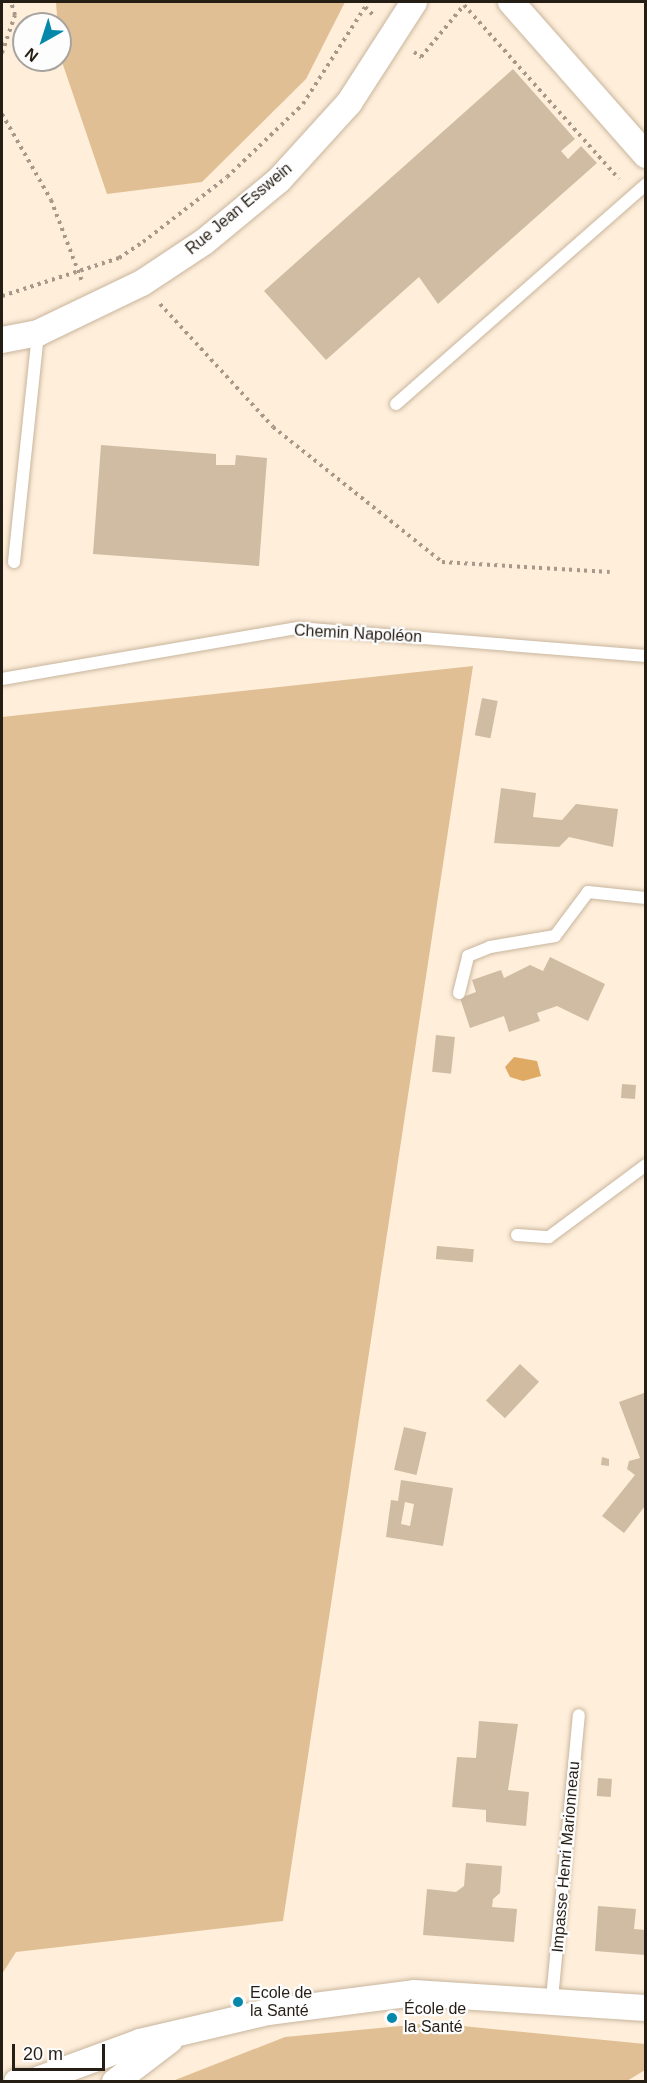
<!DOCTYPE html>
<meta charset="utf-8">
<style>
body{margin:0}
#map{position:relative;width:647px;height:2083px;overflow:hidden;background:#feeeda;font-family:Arial,sans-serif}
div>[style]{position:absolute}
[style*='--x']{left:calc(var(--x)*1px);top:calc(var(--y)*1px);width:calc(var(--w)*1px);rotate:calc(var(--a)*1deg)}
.green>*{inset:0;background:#e0bf94}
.water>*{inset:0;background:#dfaa63}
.building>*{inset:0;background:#cfbca3;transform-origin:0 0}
.path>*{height:4px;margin-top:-2px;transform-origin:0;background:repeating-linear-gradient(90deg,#a6998a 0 3px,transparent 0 7.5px)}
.roads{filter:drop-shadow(0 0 2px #c8b59d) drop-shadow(0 0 2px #c8b59d)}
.service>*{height:12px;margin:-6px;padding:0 6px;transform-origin:6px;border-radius:6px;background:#fff}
.minor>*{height:26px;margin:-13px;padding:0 13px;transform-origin:13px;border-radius:13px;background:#fff}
.dots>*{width:16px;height:16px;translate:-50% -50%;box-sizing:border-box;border:3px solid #fdfdfd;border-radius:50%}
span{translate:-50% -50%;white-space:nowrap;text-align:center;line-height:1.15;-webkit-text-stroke:4.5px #fdfdfd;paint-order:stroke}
.street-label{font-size:16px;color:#251e15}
.poi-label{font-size:16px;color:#251e15}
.left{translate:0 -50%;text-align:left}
.frame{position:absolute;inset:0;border:3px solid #251e15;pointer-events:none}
.north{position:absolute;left:12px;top:12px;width:60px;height:60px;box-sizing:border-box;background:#fdfdfd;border:2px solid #a7a4a0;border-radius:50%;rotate:219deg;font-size:16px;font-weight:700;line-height:24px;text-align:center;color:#251e15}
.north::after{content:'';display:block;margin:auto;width:21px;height:27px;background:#0588aa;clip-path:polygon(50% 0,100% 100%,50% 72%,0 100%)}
.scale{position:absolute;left:12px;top:2044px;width:93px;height:27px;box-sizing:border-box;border:3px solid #251e15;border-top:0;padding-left:8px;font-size:18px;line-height:21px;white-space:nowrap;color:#251e15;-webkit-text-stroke:4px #fdfdfd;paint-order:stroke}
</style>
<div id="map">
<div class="green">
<div style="clip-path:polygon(56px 2px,345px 2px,306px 79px,202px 182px,107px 194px,60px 56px)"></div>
<div style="clip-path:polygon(473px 666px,283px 1921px,16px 1952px,2px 1974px,2px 717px)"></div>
<div style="clip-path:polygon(432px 2023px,645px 2044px,645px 2070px,627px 2081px,170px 2082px,285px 2037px)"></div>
</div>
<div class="water">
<div style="clip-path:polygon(514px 1057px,537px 1061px,541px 1076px,523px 1081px,510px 1077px,505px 1067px)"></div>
</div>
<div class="building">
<div style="clip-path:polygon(513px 69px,575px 139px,561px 151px,568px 159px,581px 146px,597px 163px,438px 304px,419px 277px,326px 360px,264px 291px)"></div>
<div style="clip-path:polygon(101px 445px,216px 454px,216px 465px,235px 465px,236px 455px,267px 458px,259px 566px,93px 554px)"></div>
<div style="left:482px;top:698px;width:16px;height:38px;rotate:11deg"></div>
<div style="clip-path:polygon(501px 788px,536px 793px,533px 817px,562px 820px,576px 804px,618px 809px,613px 847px,569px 837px,559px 847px,494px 843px)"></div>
<div style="clip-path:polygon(550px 957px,605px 984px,588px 1021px,557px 1006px,537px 1013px,540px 1021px,509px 1032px,504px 1016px,470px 1028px,460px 998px,476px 992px,472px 980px,501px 970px,504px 978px,530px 965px,543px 971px)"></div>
<div style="left:436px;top:1035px;width:19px;height:37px;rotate:6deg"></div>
<div style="left:622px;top:1084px;width:14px;height:14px;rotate:4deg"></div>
<div style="left:437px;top:1246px;width:37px;height:13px;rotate:5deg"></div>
<div style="left:520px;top:1364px;width:26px;height:50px;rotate:43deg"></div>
<div style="clip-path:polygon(644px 1393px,645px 1506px,624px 1533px,602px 1516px,635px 1475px,627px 1469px,629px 1461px,640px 1458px,619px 1402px)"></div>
<div style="left:404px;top:1427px;width:23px;height:44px;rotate:13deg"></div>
<div style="clip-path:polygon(602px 1457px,609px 1459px,609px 1466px,601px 1465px)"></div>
<div style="clip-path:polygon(evenodd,401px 1480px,453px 1488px,443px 1546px,386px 1537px,391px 1500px,398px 1501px,401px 1480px,405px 1502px,414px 1504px,410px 1526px,401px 1524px,405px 1502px)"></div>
<div style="clip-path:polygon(479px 1721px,518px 1724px,508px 1790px,529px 1792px,526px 1826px,486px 1822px,486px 1810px,452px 1807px,457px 1757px,476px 1758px)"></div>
<div style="left:598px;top:1778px;width:14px;height:18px;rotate:4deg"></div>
<div style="clip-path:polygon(466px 1863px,502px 1866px,500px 1893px,493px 1899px,492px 1907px,517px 1909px,514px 1942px,423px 1935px,427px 1889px,456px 1892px,464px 1886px)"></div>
<div style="clip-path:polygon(598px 1906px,636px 1909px,634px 1929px,645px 1930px,645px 1955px,595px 1951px)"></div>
</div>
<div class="path">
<div style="--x:414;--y:52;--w:9;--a:36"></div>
<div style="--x:421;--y:57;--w:67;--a:-50.4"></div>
<div style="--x:464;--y:5;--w:233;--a:48.3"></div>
<div style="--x:2;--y:53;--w:40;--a:-71.1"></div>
<div style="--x:15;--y:15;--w:14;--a:-107"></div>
<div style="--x:2;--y:114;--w:99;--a:60.3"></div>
<div style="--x:51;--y:200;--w:87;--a:69.1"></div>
<div style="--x:2;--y:296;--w:123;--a:-18"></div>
<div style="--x:119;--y:258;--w:29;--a:-34"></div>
<div style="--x:143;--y:242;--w:106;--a:-37.7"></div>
<div style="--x:227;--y:177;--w:105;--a:-43.8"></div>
<div style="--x:303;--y:104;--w:115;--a:-57.4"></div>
<div style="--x:365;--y:7;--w:11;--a:45"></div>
<div style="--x:160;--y:304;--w:167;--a:47.4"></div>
<div style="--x:273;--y:427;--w:216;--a:38.6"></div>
<div style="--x:442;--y:562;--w:168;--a:3.4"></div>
</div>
<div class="roads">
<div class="service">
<div style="--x:396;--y:404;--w:333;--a:-41.3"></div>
<div style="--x:14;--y:562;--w:230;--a:-84"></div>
<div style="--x:2;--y:679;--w:300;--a:-9.8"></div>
<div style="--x:298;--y:628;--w:349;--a:4.6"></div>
<div style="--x:459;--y:993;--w:38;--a:-76"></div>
<div style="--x:468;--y:956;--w:24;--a:-22"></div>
<div style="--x:490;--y:947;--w:66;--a:-9.6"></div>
<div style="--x:555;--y:936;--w:55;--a:-53.1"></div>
<div style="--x:588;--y:892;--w:58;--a:5.9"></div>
<div style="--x:517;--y:1235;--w:32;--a:4"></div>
<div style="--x:549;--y:1237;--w:121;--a:-36.6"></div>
<div style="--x:552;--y:1999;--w:285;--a:-84.6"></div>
</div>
<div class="minor">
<div style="--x:511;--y:2;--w:204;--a:48.6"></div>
<div style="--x:2;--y:340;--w:37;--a:-11"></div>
<div style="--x:38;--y:333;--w:115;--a:-25.7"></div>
<div style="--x:142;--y:283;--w:74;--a:-33.5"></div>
<div style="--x:204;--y:242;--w:97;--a:-39.6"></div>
<div style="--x:279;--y:180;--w:104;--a:-47.7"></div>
<div style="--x:349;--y:103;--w:120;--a:-57.2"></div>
<div style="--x:40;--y:2079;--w:107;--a:-20.3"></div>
<div style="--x:140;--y:2042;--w:131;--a:-13.2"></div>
<div style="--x:268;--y:2012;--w:147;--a:-7.4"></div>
<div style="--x:414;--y:1993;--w:232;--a:3.7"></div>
<div style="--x:17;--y:2082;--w:28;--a:0"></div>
<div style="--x:115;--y:2082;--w:69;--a:-37.4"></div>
</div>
</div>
<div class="dots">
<div style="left:238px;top:2002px;background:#0588aa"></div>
<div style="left:392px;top:2018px;background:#0588aa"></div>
</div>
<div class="street-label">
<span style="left:239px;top:209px;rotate:-40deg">Rue Jean Esswein</span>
<span style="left:358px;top:634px;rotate:3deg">Chemin Napoléon</span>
<span style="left:566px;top:1857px;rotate:-85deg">Impasse Henri Marionneau</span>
</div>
<div class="poi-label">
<span class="left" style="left:250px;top:2002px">Ecole de<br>la Santé</span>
<span class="left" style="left:404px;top:2018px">École de<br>la Santé</span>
</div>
<div class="frame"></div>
<div class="north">N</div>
<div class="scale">20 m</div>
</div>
